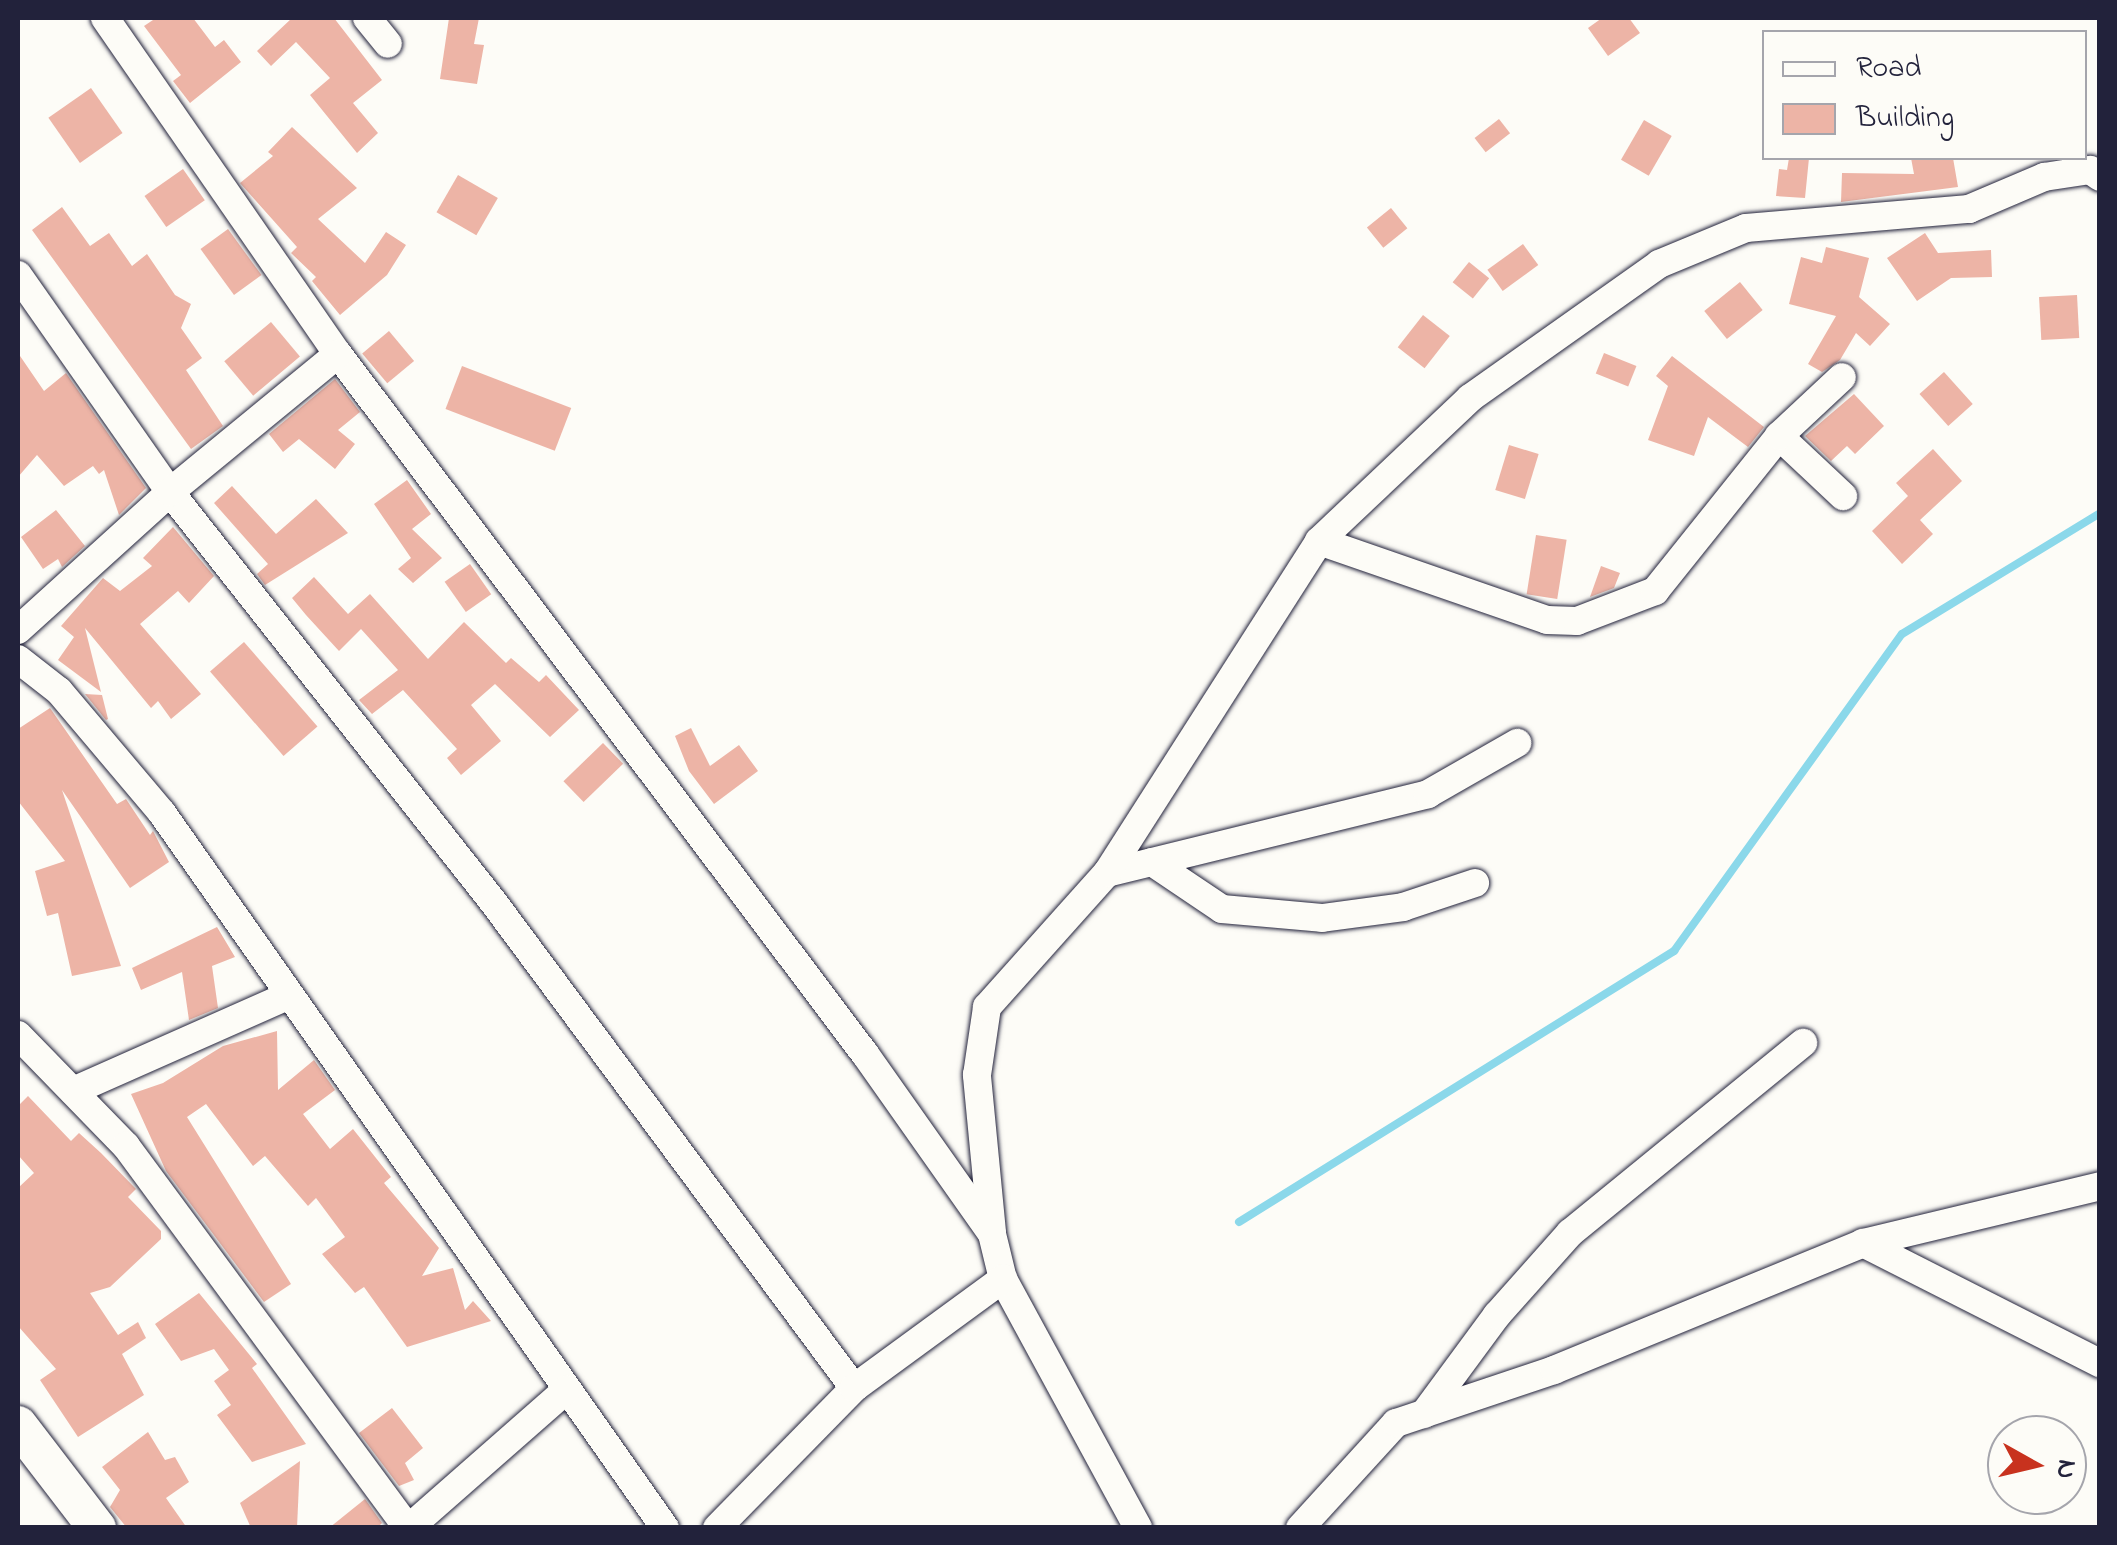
<!DOCTYPE html>
<style>
body{margin:0}
#map{position:relative;width:2117px;height:1545px;overflow:hidden;background:#fdfcf7;font-family:"Indie Flower",sans-serif}
div>[style]{position:absolute}
[style*='--x']{left:calc(var(--x)*1px);top:calc(var(--y)*1px);width:calc(var(--w)*1px);rotate:calc(var(--a)*1deg)}
.stream>*{height:8px;margin:-4px;padding:0 4px;transform-origin:4px;border-radius:4px;background:#8bd8ea}
.building>*{inset:0;background:#edb4a6;transform-origin:0 0}
.roads{filter:drop-shadow(0 0 2px #22223b) drop-shadow(0 0 2px #22223b)}
.street>*{height:28px;margin:-14px;padding:0 14px;transform-origin:14px;border-radius:14px;background:#fdfcf7}
.secondary>*{height:38px;margin:-19px;padding:0 19px;transform-origin:19px;border-radius:19px;background:#fdfcf7}
span{translate:-50% -50%;white-space:nowrap;text-align:center;line-height:1.15;-webkit-text-stroke:9px #fdfcf7;paint-order:stroke}
.frame{position:absolute;inset:0;border:20px solid #22223b;pointer-events:none}
.legend{position:absolute;left:1762px;top:30px;width:325px;height:130px;box-sizing:border-box;background:#fdfcf7;border:2px solid #a5a5ac;margin:0;padding:12px 18px;list-style:none;font-size:30px;color:#22223b}
.legend li{display:flex;align-items:center;gap:20px;height:50px}
.legend b{width:50px;border:2px solid #a5a5ac}
.north{position:absolute;left:1987px;top:1415px;width:100px;height:100px;box-sizing:border-box;background:#fdfcf7;border:2px solid #a5a5ac;border-radius:50%;rotate:98deg;font-size:28px;font-weight:700;line-height:40px;text-align:center;color:#22223b}
.north::after{content:'';display:block;margin:auto;width:35px;height:45px;background:#c8321e;clip-path:polygon(50% 0,100% 100%,50% 72%,0 100%)}
</style>
<div id="map">
<div class="stream">
<div style="--x:1239;--y:1222;--w:513;--a:-31.92"></div>
<div style="--x:1674;--y:951;--w:390;--a:-54.3"></div>
<div style="--x:1902;--y:634;--w:232;--a:-31.4"></div>
</div>
<div class="building">
<div style="clip-path:polygon(156px 18px,193px 18px,215px 47px,224px 40px,241px 62px,190px 103px,173px 81px,181px 75px,144px 26px)"></div>
<div style="clip-path:polygon(292px 18px,334px 18px,382px 80px,353px 103px,378px 133px,357px 153px,310px 95px,330px 78px,296px 42px,271px 66px,257px 51px)"></div>
<div style="clip-path:polygon(449px 18px,479px 18px,474px 44px,484px 45px,477px 84px,440px 79px)"></div>
<div style="clip-path:polygon(1602px 18px,1629px 18px,1640px 33px,1608px 56px,1588px 28px)"></div>
<div style="left:91px;top:88px;width:55px;height:52px;rotate:55deg"></div>
<div style="left:1499px;top:119px;width:18px;height:31px;rotate:52deg"></div>
<div style="left:1644px;top:120px;width:32px;height:46px;rotate:30deg"></div>
<div style="clip-path:polygon(292px 127px,357px 188px,318px 219px,365px 263px,386px 232px,406px 245px,387px 275px,340px 315px,312px 281px,316px 277px,291px 253px,297px 247px,240px 183px,273px 156px,268px 152px)"></div>
<div style="clip-path:polygon(1789px 158px,1809px 158px,1805px 198px,1776px 196px,1779px 169px,1787px 170px)"></div>
<div style="clip-path:polygon(1911px 158px,1953px 158px,1958px 187px,1841px 202px,1842px 173px,1914px 174px)"></div>
<div style="left:183px;top:169px;width:38px;height:47px;rotate:55deg"></div>
<div style="left:458px;top:175px;width:46px;height:43px;rotate:30deg"></div>
<div style="clip-path:polygon(62px 207px,90px 246px,109px 233px,132px 266px,147px 254px,175px 295px,191px 304px,181px 328px,202px 358px,186px 370px,223px 426px,191px 449px,32px 230px)"></div>
<div style="left:1391px;top:208px;width:26px;height:31px;rotate:51deg"></div>
<div style="left:228px;top:229px;width:57px;height:34px;rotate:54deg"></div>
<div style="clip-path:polygon(1925px 233px,1938px 253px,1991px 250px,1992px 277px,1951px 278px,1917px 301px,1887px 258px)"></div>
<div style="left:1523px;top:244px;width:26px;height:44px;rotate:54deg"></div>
<div style="clip-path:polygon(1826px 247px,1869px 258px,1859px 297px,1890px 324px,1870px 346px,1856px 333px,1840px 360px,1822px 372px,1808px 364px,1836px 316px,1789px 304px,1801px 257px,1822px 263px)"></div>
<div style="left:1469px;top:262px;width:26px;height:26px;rotate:39deg"></div>
<div style="left:1740px;top:282px;width:36px;height:46px;rotate:51deg"></div>
<div style="left:2077px;top:295px;width:43px;height:38px;rotate:87deg"></div>
<div style="left:1423px;top:315px;width:34px;height:41px;rotate:38deg"></div>
<div style="left:271px;top:322px;width:45px;height:61px;rotate:50deg"></div>
<div style="left:389px;top:331px;width:39px;height:35px;rotate:50deg"></div>
<div style="clip-path:polygon(18px 353px,44px 391px,66px 373px,146px 488px,119px 515px,104px 470px,99px 474px,93px 466px,64px 486px,37px 455px,18px 477px)"></div>
<div style="left:1604px;top:353px;width:35px;height:22px;rotate:22deg"></div>
<div style="clip-path:polygon(1672px 356px,1764px 427px,1748px 447px,1708px 417px,1694px 456px,1648px 440px,1668px 386px,1656px 376px)"></div>
<div style="left:462px;top:366px;width:117px;height:46px;rotate:21deg"></div>
<div style="left:1944px;top:372px;width:43px;height:33px;rotate:48deg"></div>
<div style="clip-path:polygon(335px 379px,360px 412px,338px 430px,355px 444px,335px 469px,299px 439px,283px 452px,269px 434px)"></div>
<div style="clip-path:polygon(1854px 394px,1884px 426px,1855px 454px,1847px 446px,1831px 461px,1805px 436px)"></div>
<div style="left:1509px;top:445px;width:31px;height:47px;rotate:17deg"></div>
<div style="clip-path:polygon(1933px 449px,1962px 481px,1920px 520px,1933px 534px,1902px 564px,1872px 531px,1908px 496px,1896px 483px)"></div>
<div style="clip-path:polygon(407px 480px,431px 514px,412px 529px,442px 558px,413px 583px,398px 569px,411px 558px,374px 504px)"></div>
<div style="clip-path:polygon(232px 486px,276px 534px,316px 499px,348px 533px,265px 585px,257px 574px,268px 564px,214px 503px)"></div>
<div style="clip-path:polygon(56px 510px,85px 546px,62px 567px,58px 559px,43px 569px,21px 537px)"></div>
<div style="clip-path:polygon(173px 527px,214px 576px,189px 603px,178px 591px,140px 624px,201px 694px,171px 719px,158px 701px,151px 708px,85px 628px,101px 692px,58px 660px,74px 637px,61px 626px,103px 578px,120px 591px,152px 566px,143px 558px)"></div>
<div style="left:1536px;top:535px;width:31px;height:60px;rotate:9deg"></div>
<div style="left:470px;top:564px;width:37px;height:31px;rotate:55deg"></div>
<div style="clip-path:polygon(1601px 566px,1620px 573px,1614px 588px,1590px 597px)"></div>
<div style="clip-path:polygon(314px 577px,348px 614px,370px 594px,428px 659px,464px 622px,506px 663px,511px 658px,539px 682px,546px 675px,579px 710px,550px 737px,495px 684px,471px 705px,501px 741px,461px 775px,447px 758px,457px 749px,403px 690px,372px 714px,359px 700px,398px 670px,361px 629px,339px 651px,306px 615px,292px 598px)"></div>
<div style="left:244px;top:642px;width:112px;height:45px;rotate:49deg"></div>
<div style="clip-path:polygon(85px 694px,102px 695px,108px 719px,106px 720px)"></div>
<div style="clip-path:polygon(50px 708px,117px 804px,126px 799px,150px 835px,153px 831px,169px 862px,130px 888px,62px 790px,121px 966px,72px 976px,58px 913px,47px 916px,35px 871px,65px 861px,18px 801px,18px 729px)"></div>
<div style="clip-path:polygon(691px 728px,710px 766px,739px 745px,758px 771px,714px 804px,689px 771px,675px 736px)"></div>
<div style="left:603px;top:743px;width:29px;height:55px;rotate:46deg"></div>
<div style="clip-path:polygon(217px 927px,235px 957px,212px 966px,218px 1008px,189px 1020px,182px 972px,141px 990px,132px 968px)"></div>
<div style="clip-path:polygon(277px 1031px,278px 1090px,314px 1060px,335px 1090px,303px 1114px,330px 1149px,353px 1129px,391px 1177px,384px 1183px,439px 1248px,422px 1276px,453px 1268px,465px 1310px,473px 1301px,491px 1321px,407px 1347px,364px 1287px,355px 1293px,322px 1254px,345px 1237px,316px 1198px,308px 1206px,265px 1156px,253px 1166px,206px 1104px,187px 1117px,291px 1284px,264px 1302px,166px 1171px,131px 1094px,163px 1083px,223px 1046px)"></div>
<div style="clip-path:polygon(28px 1096px,71px 1141px,79px 1133px,101px 1153px,136px 1189px,128px 1197px,161px 1231px,161px 1239px,110px 1287px,90px 1293px,118px 1335px,138px 1322px,146px 1338px,122px 1354px,144px 1395px,78px 1437px,40px 1380px,56px 1369px,18px 1326px,18px 1188px,34px 1173px,18px 1155px,18px 1106px)"></div>
<div style="clip-path:polygon(199px 1293px,257px 1364px,252px 1368px,306px 1444px,252px 1462px,217px 1415px,231px 1405px,214px 1381px,229px 1370px,214px 1349px,181px 1361px,155px 1324px)"></div>
<div style="clip-path:polygon(392px 1408px,423px 1448px,405px 1463px,414px 1480px,399px 1486px,359px 1433px)"></div>
<div style="clip-path:polygon(148px 1432px,165px 1460px,175px 1457px,189px 1482px,166px 1498px,187px 1528px,127px 1528px,110px 1507px,120px 1490px,102px 1467px)"></div>
<div style="clip-path:polygon(300px 1461px,297px 1528px,251px 1528px,240px 1503px)"></div>
<div style="clip-path:polygon(365px 1499px,382px 1523px,377px 1528px,329px 1528px)"></div>
</div>
<div class="roads">
<div class="street">
<div style="--x:105;--y:18;--w:409;--a:55.3"></div>
<div style="--x:338;--y:354;--w:876;--a:53.03"></div>
<div style="--x:865;--y:1054;--w:220;--a:54.8"></div>
<div style="--x:992;--y:1234;--w:46;--a:76.3"></div>
<div style="--x:1003;--y:1279;--w:283;--a:61.5"></div>
<div style="--x:367;--y:18;--w:33;--a:51"></div>
<div style="--x:18;--y:275;--w:265;--a:55"></div>
<div style="--x:170;--y:492;--w:523;--a:51.75"></div>
<div style="--x:494;--y:903;--w:604;--a:53.41"></div>
<div style="--x:1779;--y:436;--w:88;--a:43.2"></div>
<div style="--x:1319;--y:541;--w:241;--a:19.1"></div>
<div style="--x:1547;--y:620;--w:30;--a:2"></div>
<div style="--x:1577;--y:621;--w:84;--a:-21"></div>
<div style="--x:1655;--y:591;--w:198;--a:-51.3"></div>
<div style="--x:1779;--y:436;--w:86;--a:-43.1"></div>
<div style="--x:18;--y:630;--w:205;--a:-42.2"></div>
<div style="--x:170;--y:492;--w:217;--a:-39.4"></div>
<div style="--x:18;--y:659;--w:52;--a:38"></div>
<div style="--x:59;--y:691;--w:160;--a:49.8"></div>
<div style="--x:162;--y:813;--w:874;--a:54.87"></div>
<div style="--x:1152;--y:862;--w:84;--a:33.9"></div>
<div style="--x:1222;--y:909;--w:100;--a:5.1"></div>
<div style="--x:1322;--y:918;--w:82;--a:-7.7"></div>
<div style="--x:1403;--y:907;--w:76;--a:-18.4"></div>
<div style="--x:1107;--y:873;--w:331;--a:-13.8"></div>
<div style="--x:1428;--y:794;--w:103;--a:-29.8"></div>
<div style="--x:18;--y:1035;--w:155;--a:45.8"></div>
<div style="--x:126;--y:1146;--w:475;--a:53.6"></div>
<div style="--x:73;--y:1091;--w:237;--a:-23.9"></div>
<div style="--x:992;--y:1232;--w:158;--a:-95.5"></div>
<div style="--x:977;--y:1075;--w:69;--a:-81.6"></div>
<div style="--x:987;--y:1007;--w:180;--a:-48.2"></div>
<div style="--x:1107;--y:873;--w:394;--a:-57.4"></div>
<div style="--x:1319;--y:541;--w:208;--a:-43.4"></div>
<div style="--x:1470;--y:398;--w:232;--a:-35.3"></div>
<div style="--x:1659;--y:264;--w:94;--a:-22.5"></div>
<div style="--x:1746;--y:228;--w:224;--a:-4.9"></div>
<div style="--x:1969;--y:209;--w:82;--a:-23.1"></div>
<div style="--x:2044;--y:177;--w:47;--a:-8.7"></div>
<div style="--x:2090;--y:170;--w:12;--a:35"></div>
<div style="--x:1863;--y:1243;--w:266;--a:26.9"></div>
<div style="--x:1424;--y:1414;--w:123;--a:-53.6"></div>
<div style="--x:1497;--y:1315;--w:110;--a:-48.3"></div>
<div style="--x:1570;--y:1233;--w:301;--a:-39.2"></div>
<div style="--x:409;--y:1528;--w:210;--a:-41.3"></div>
<div style="--x:717;--y:1528;--w:196;--a:-45.6"></div>
<div style="--x:854;--y:1388;--w:185;--a:-36.2"></div>
<div style="--x:1300;--y:1528;--w:142;--a:-47.6"></div>
<div style="--x:1396;--y:1423;--w:167;--a:-18.5"></div>
<div style="--x:1554;--y:1370;--w:334;--a:-22.3"></div>
<div style="--x:1863;--y:1243;--w:244;--a:-13.5"></div>
</div>
<div class="secondary">
<div style="--x:18;--y:1425;--w:130;--a:52.5"></div>
</div>
</div>
<div class="frame"></div>
<ul class="legend">
<li><b style="height:12px;background:#fdfcf7"></b>Road</li>
<li><b style="height:28px;background:#edb4a6"></b>Building</li>
</ul>
<div class="north">N</div>
</div>
